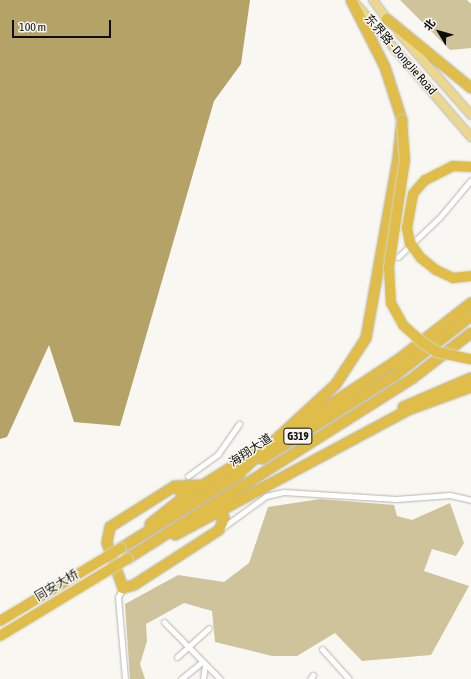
<!DOCTYPE html>
<meta charset="utf-8">
<style>
body{margin:0}
#map{position:relative;width:471px;height:679px;overflow:hidden;background:#f8f7f1;font-family:"Asap Condensed","Noto Sans SC",sans-serif}
div>[style]{position:absolute}
[style*='--x']{left:calc(var(--x)*1px);top:calc(var(--y)*1px);width:calc(var(--w)*1px);rotate:calc(var(--a)*1deg)}
.green>*{inset:0;background:#cfc39c}
.water>*{inset:0;background:#b4a267}
.roads{filter:drop-shadow(0 0 1px #b6b4af) drop-shadow(0 0 1px #b6b4af)}
.street>*{height:5px;margin:-2.5px;padding:0 2.5px;transform-origin:2.5px;border-radius:2.5px;background:#fff}
.primary>*{height:8px;margin:-4px;padding:0 4px;transform-origin:4px;border-radius:4px;background:#ecd791}
.highway>*{height:10px;margin:-5px;padding:0 5px;transform-origin:5px;border-radius:5px;background:#dfbd48}
.bridges{filter:drop-shadow(0 0 1px #d3d3d3) drop-shadow(0 0 1px #d3d3d3)}
.highway-bridge>*{height:10px;margin:-5px;padding:0 5px;transform-origin:5px;border-radius:5px;background:#dfbd48}
span{translate:-50% -50%;white-space:nowrap;text-align:center;line-height:1.15;-webkit-text-stroke:3px #f8f7f1;paint-order:stroke}
.shield-label span{padding:1px 3px;background:#f8f7f1;border:1px solid;border-radius:3px;-webkit-text-stroke-width:0}
.shield-label{font-size:11px;color:#0d0d0b;font-weight:700}
.street-label{font-size:12px;color:#0d0d0b}
.north{position:absolute;left:419px;top:12px;width:40px;height:40px;-webkit-text-stroke:3px #f8f7f1;paint-order:stroke;rotate:307deg;font-size:11px;font-weight:700;line-height:16px;text-align:center;color:#0d0d0b}
.north::after{content:'';display:block;margin:auto;width:14px;height:18px;background:#0d0d0b;clip-path:polygon(50% 0,100% 100%,50% 72%,0 100%)}
.scale{position:absolute;left:12px;top:20px;width:99px;height:18px;box-sizing:border-box;border:2px solid #0d0d0b;border-top:0;padding-left:5px;font-size:12px;line-height:14px;white-space:nowrap;color:#0d0d0b;-webkit-text-stroke:3px #f8f7f1;paint-order:stroke}
</style>
<div id="map">
<div class="green">
<div style="clip-path:polygon(400px 0,467px 0,471px 4px,471px 48px,450px 50px)"></div>
<div style="clip-path:polygon(320px 499px,394px 505px,397px 516px,412px 520px,450px 503px,464px 543px,456px 556px,432px 549px,424px 571px,469px 586px,431px 655px,362px 661px,335px 633px,297px 656px,272px 656px,215px 642px,212px 611px,184px 603px,146px 624px,147px 641px,140px 664px,145px 679px,130px 679px,125px 604px,178px 575px,224px 582px,249px 563px,268px 507px)"></div>
</div>
<div class="water">
<div style="clip-path:polygon(0 0,250px 0,241px 64px,214px 101px,120px 426px,74px 422px,49px 345px,7px 437px,0 439px)"></div>
</div>
<div class="roads">
<div class="street">
<div style="--x:398;--y:257;--w:58;--a:-43.6"></div>
<div style="--x:440;--y:217;--w:48;--a:-50"></div>
<div style="--x:188;--y:476;--w:37;--a:-36"></div>
<div style="--x:218;--y:454;--w:37;--a:-55"></div>
<div style="--x:222;--y:528;--w:54;--a:-36"></div>
<div style="--x:266;--y:496;--w:18;--a:-13"></div>
<div style="--x:284;--y:492;--w:112;--a:3.6"></div>
<div style="--x:396;--y:499;--w:54;--a:-4.2"></div>
<div style="--x:450;--y:495;--w:22;--a:13"></div>
<div style="--x:123;--y:588;--w:10;--a:119"></div>
<div style="--x:118;--y:597;--w:82;--a:85.1"></div>
<div style="--x:164;--y:622;--w:80;--a:45.5"></div>
<div style="--x:322;--y:649;--w:40;--a:48"></div>
<div style="--x:177;--y:657;--w:43;--a:-42.2"></div>
<div style="--x:181;--y:679;--w:27;--a:-39"></div>
<div style="--x:203;--y:679;--w:14;--a:-82"></div>
<div style="--x:310;--y:679;--w:5;--a:-53"></div>
</div>
<div class="primary">
<div style="--x:373;--y:0;--w:29;--a:54"></div>
<div style="--x:356;--y:4;--w:176;--a:49.2"></div>
<div style="--x:399;--y:33;--w:109;--a:48.7"></div>
</div>
<div class="highway">
<div style="--x:387;--y:19;--w:109;--a:39.4"></div>
<div style="--x:394;--y:363;--w:98;--a:-37.9"></div>
<div style="--x:403;--y:407;--w:74;--a:-23.1"></div>
<div style="--x:298;--y:426;--w:121;--a:-33.6"></div>
<div style="--x:262;--y:459;--w:156;--a:-32.2"></div>
<div style="--x:394;--y:376;--w:98;--a:-37.9"></div>
<div style="--x:235;--y:477;--w:137;--a:-42.6"></div>
<div style="--x:336;--y:384;--w:55;--a:-56.9"></div>
<div style="--x:366;--y:338;--w:183;--a:-79.9"></div>
<div style="--x:398;--y:158;--w:38;--a:-84"></div>
<div style="--x:402;--y:120;--w:56;--a:-107.8"></div>
<div style="--x:385;--y:67;--w:75;--a:-116.9"></div>
<div style="--x:175;--y:486;--w:29;--a:-2"></div>
<div style="--x:185;--y:496;--w:14;--a:-135"></div>
<div style="--x:175;--y:486;--w:77;--a:147.8"></div>
<div style="--x:110;--y:527;--w:16;--a:101"></div>
<div style="--x:107;--y:543;--w:48;--a:70.4"></div>
<div style="--x:123;--y:588;--w:11;--a:-15"></div>
<div style="--x:134;--y:585;--w:101;--a:-32.9"></div>
<div style="--x:219;--y:530;--w:13;--a:-67"></div>
<div style="--x:224;--y:518;--w:6;--a:-108"></div>
<div style="--x:150;--y:524;--w:45;--a:-38.7"></div>
<div style="--x:185;--y:496;--w:81;--a:-31.9"></div>
<div style="--x:175;--y:535;--w:264;--a:-28.2"></div>
<div style="--x:408;--y:410;--w:67;--a:-20.1"></div>
<div style="--x:121;--y:548;--w:140;--a:-31.9"></div>
<div style="--x:127;--y:559;--w:338;--a:-32.3"></div>
<div style="--x:413;--y:378;--w:73;--a:-37.8"></div>
</div>
</div>
<div class="bridges">
<div class="highway-bridge">
<div style="--x:402;--y:120;--w:40;--a:85.7"></div>
<div style="--x:405;--y:160;--w:108;--a:98.5"></div>
<div style="--x:389;--y:267;--w:36;--a:87"></div>
<div style="--x:391;--y:303;--w:25;--a:61"></div>
<div style="--x:403;--y:325;--w:25;--a:42"></div>
<div style="--x:422;--y:342;--w:18;--a:34"></div>
<div style="--x:437;--y:352;--w:35;--a:12"></div>
<div style="--x:471;--y:167;--w:18;--a:-177"></div>
<div style="--x:453;--y:166;--w:31;--a:153"></div>
<div style="--x:425;--y:180;--w:18;--a:131"></div>
<div style="--x:413;--y:194;--w:35;--a:100"></div>
<div style="--x:407;--y:228;--w:15;--a:79"></div>
<div style="--x:410;--y:243;--w:19;--a:54"></div>
<div style="--x:421;--y:258;--w:19;--a:39"></div>
<div style="--x:436;--y:270;--w:19;--a:25"></div>
<div style="--x:453;--y:278;--w:18;--a:-6"></div>
<div style="--x:0;--y:621;--w:141;--a:-31.1"></div>
<div style="--x:0;--y:636;--w:149;--a:-31.2"></div>
</div>
</div>
<div class="shield-label">
<span style="left:298px;top:436px">G319</span>
</div>
<div class="street-label">
<span style="left:400px;top:55px;rotate:49deg">东界路 - DongJie Road</span>
<span style="left:251px;top:451px;rotate:-34deg">海翔大道</span>
<span style="left:57px;top:586px;rotate:-31deg">同安大桥</span>
</div>
<div class="north">北</div>
<div class="scale">100 m</div>
</div>
